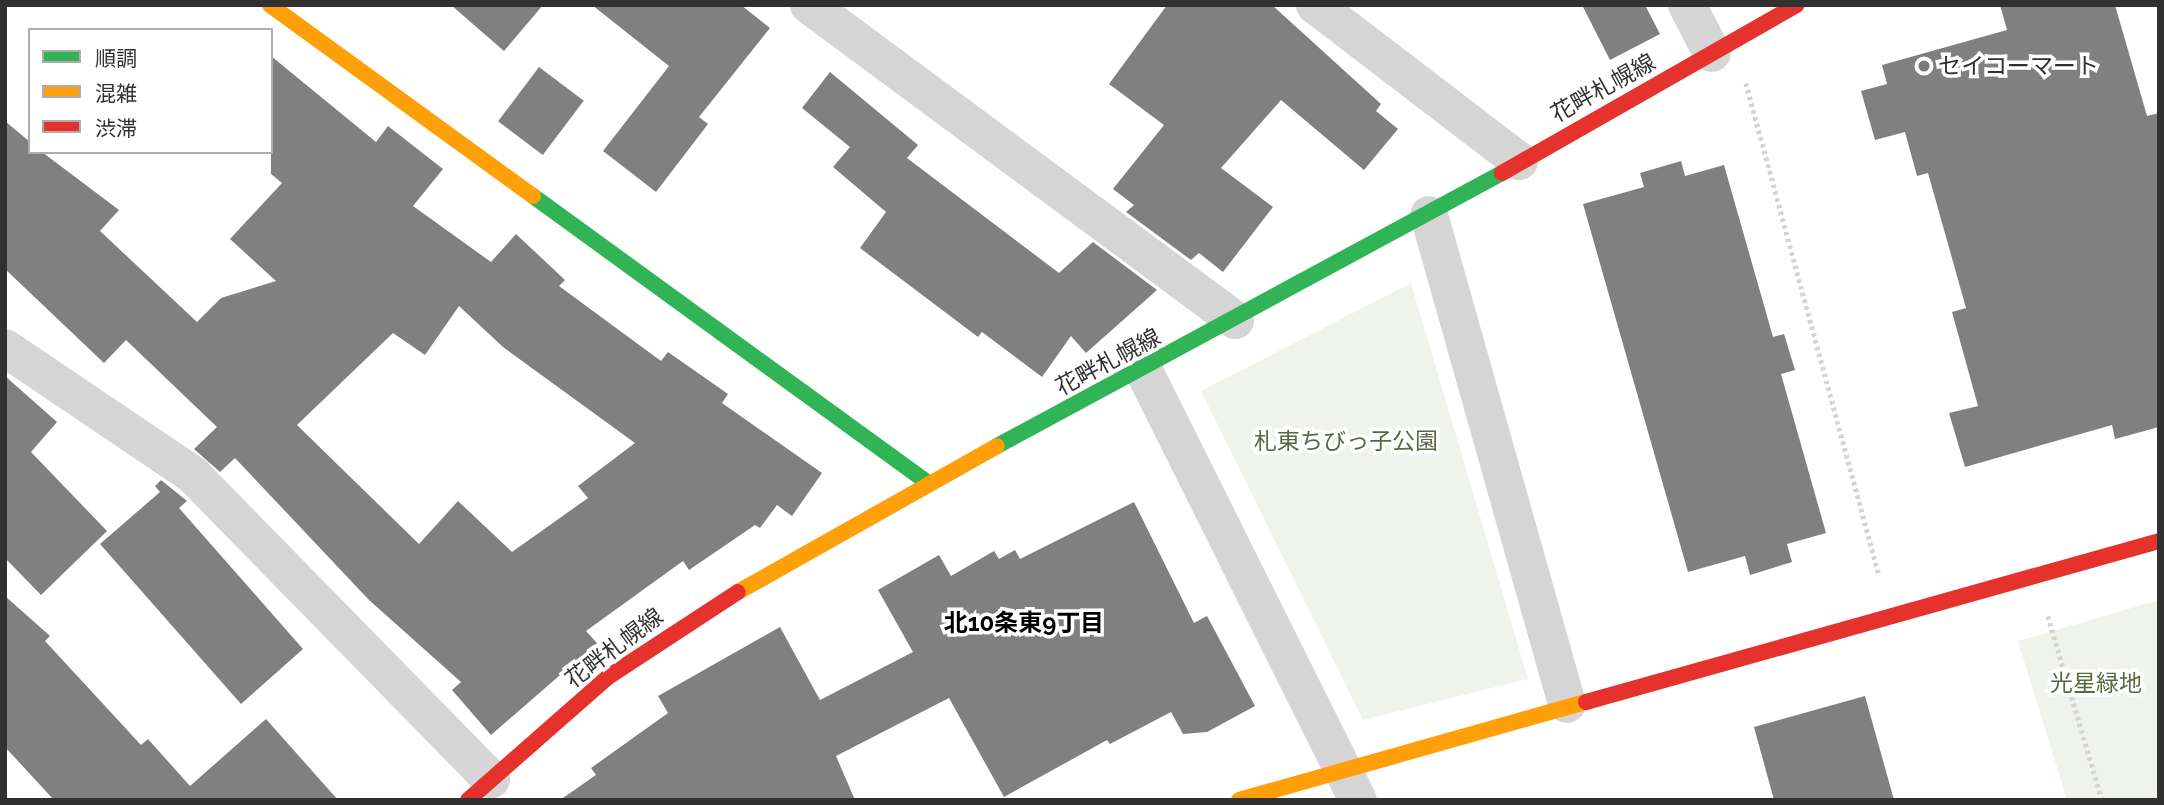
<!DOCTYPE html>
<meta charset="utf-8">
<style>
body{margin:0}
#map{position:relative;width:2164px;height:805px;overflow:hidden;background:#fff;font-family:Raleway,"Noto Sans JP",sans-serif}
div>[style]{position:absolute}
[style*='--x']{left:calc(var(--x)*1px);top:calc(var(--y)*1px);width:calc(var(--w)*1px);rotate:calc(var(--a)*1deg)}
.green>*{inset:0;background:#f0f3ec}
.building>*{inset:0;background:#808080;transform-origin:0 0}
.path>*{height:4.5px;margin-top:-2.25px;transform-origin:0;background:repeating-linear-gradient(90deg,#d4d4d4 0 3.5px,transparent 0 7px)}
.street>*{height:38px;margin:-19px;padding:0 19px;transform-origin:19px;border-radius:19px;background:#d5d5d5}
.fast>*{height:16px;margin:-8px;padding:0 8px;transform-origin:8px;border-radius:8px;background:#30b455}
.slow>*{height:16px;margin:-8px;padding:0 8px;transform-origin:8px;border-radius:8px;background:#ff9f0a}
.jam>*{height:16px;margin:-8px;padding:0 8px;transform-origin:8px;border-radius:8px;background:#e5322d}
.dots>*{width:19px;height:19px;translate:-50% -50%;box-sizing:border-box;border:4px solid #fff;border-radius:50%}
span{translate:-50% -50%;white-space:nowrap;text-align:center;line-height:1.15;-webkit-text-stroke:7px #fff;paint-order:stroke}
.poi-label{font-size:23px;color:#313131}
.left{translate:0 -50%;text-align:left}
.street-label{font-size:23px;color:#313131}
.park-label{font-size:23px;color:#556a41}
.neighbourhood-label{font-size:24px;color:#000;font-weight:700}
.frame{position:absolute;inset:0;border:7px solid #313131;pointer-events:none}
.legend{position:absolute;left:28px;top:28px;width:245px;height:126px;box-sizing:border-box;background:#fff;border:2px solid #adadad;margin:0;padding:9px 12px;list-style:none;font-size:21px;color:#313131}
.legend li{display:flex;align-items:center;gap:14px;height:35px}
.legend b{width:35px;border:2px solid #adadad}
</style>
<div id="map">
<div class="green">
<div style="clip-path:polygon(1411px 283px,1528px 679px,1363px 720px,1201px 391px)"></div>
<div style="clip-path:polygon(2159px 600px,2159px 800px,2067px 800px,2018px 641px)"></div>
</div>
<div class="building">
<div style="clip-path:polygon(451px 5px,543px 5px,504px 51px)"></div>
<div style="clip-path:polygon(592px 5px,741px 5px,770px 28px,699px 117px,708px 124px,656px 192px,603px 151px,669px 66px)"></div>
<div style="clip-path:polygon(1167px 5px,1272px 5px,1381px 104px,1376px 111px,1398px 129px,1364px 170px,1281px 100px,1221px 168px,1273px 207px,1223px 272px,1199px 253px,1191px 260px,1126px 212px,1134px 205px,1113px 189px,1164px 125px,1109px 84px)"></div>
<div style="clip-path:polygon(1582px 5px,1645px 5px,1660px 34px,1610px 60px)"></div>
<div style="clip-path:polygon(2000px 5px,2115px 5px,2147px 116px,2159px 113px,2159px 427px,2115px 439px,2112px 425px,1965px 467px,1949px 413px,1978px 406px,1952px 312px,1966px 308px,1928px 173px,1917px 176px,1905px 132px,1875px 140px,1861px 91px,1887px 84px,1882px 65px,2007px 30px)"></div>
<div style="clip-path:polygon(evenodd,271px 56px,376px 142px,388px 126px,443px 169px,413px 206px,491px 262px,516px 234px,565px 280px,559px 286px,661px 361px,668px 352px,728px 394px,722px 403px,822px 473px,792px 516px,777px 505px,760px 528px,755px 525px,689px 570px,683px 561px,586px 631px,597px 643px,491px 735px,452px 690px,461px 682px,369px 600px,235px 458px,220px 472px,194px 449px,217px 427px,126px 340px,104px 363px,5px 269px,5px 121px,30px 142px,30px 152px,42px 152px,119px 210px,100px 231px,197px 322px,221px 298px,276px 281px,230px 239px,282px 183px,271px 174px,271px 56px,459px 306px,503px 347px,635px 443px,578px 486px,588px 498px,512px 552px,458px 501px,419px 544px,297px 425px,393px 333px,425px 355px,459px 306px)"></div>
<div style="left:539px;top:67px;width:56px;height:68px;rotate:37deg"></div>
<div style="clip-path:polygon(830px 72px,918px 145px,907px 158px,1059px 273px,1093px 242px,1157px 290px,1086px 353px,1071px 336px,1042px 377px,982px 332px,978px 337px,860px 248px,886px 212px,833px 167px,850px 147px,802px 108px)"></div>
<div style="clip-path:polygon(1681px 161px,1685px 176px,1724px 165px,1773px 337px,1784px 334px,1795px 370px,1781px 374px,1826px 533px,1787px 544px,1792px 562px,1750px 575px,1745px 556px,1688px 572px,1583px 204px,1644px 187px,1640px 173px)"></div>
<div style="clip-path:polygon(5px 376px,57px 422px,31px 452px,107px 531px,41px 595px,5px 558px)"></div>
<div style="clip-path:polygon(161px 480px,187px 501px,179px 508px,303px 649px,241px 704px,100px 544px,160px 492px,155px 486px)"></div>
<div style="clip-path:polygon(1134px 502px,1194px 623px,1207px 616px,1255px 706px,1207px 732px,1183px 734px,1171px 712px,1110px 744px,1107px 740px,1004px 797px,949px 698px,836px 756px,855px 800px,560px 800px,596px 775px,591px 768px,668px 713px,658px 696px,780px 627px,820px 700px,913px 652px,878px 590px,939px 555px,951px 576px,994px 551px,999px 559px,1015px 550px,1020px 559px)"></div>
<div style="clip-path:polygon(5px 596px,50px 636px,45px 641px,141px 745px,148px 739px,190px 786px,266px 719px,338px 800px,54px 800px,5px 747px)"></div>
<div style="clip-path:polygon(1865px 696px,1894px 800px,1774px 800px,1754px 727px)"></div>
</div>
<div class="path">
<div style="--x:1746;--y:83;--w:510;--a:74.87"></div>
<div style="--x:2048;--y:616;--w:192;--a:73.6"></div>
</div>
<div class="street">
<div style="--x:809;--y:5;--w:530;--a:36.48"></div>
<div style="--x:1315;--y:5;--w:257;--a:37.4"></div>
<div style="--x:1687;--y:5;--w:54;--a:62.5"></div>
<div style="--x:1429;--y:215;--w:508;--a:74.24"></div>
<div style="--x:5;--y:348;--w:227;--a:34"></div>
<div style="--x:193;--y:475;--w:426;--a:45.6"></div>
<div style="--x:1143;--y:369;--w:482;--a:63.5"></div>
</div>
<div class="fast">
<div style="--x:533;--y:196;--w:488;--a:36"></div>
<div style="--x:997;--y:446;--w:574;--a:-28.4"></div>
</div>
<div class="slow">
<div style="--x:270;--y:5;--w:325;--a:36"></div>
<div style="--x:738;--y:592;--w:297;--a:-29.4"></div>
<div style="--x:1239;--y:800;--w:361;--a:-15.8"></div>
</div>
<div class="jam">
<div style="--x:1502;--y:173;--w:339;--a:-29.7"></div>
<div style="--x:1586;--y:702;--w:595;--a:-15.69"></div>
<div style="--x:468;--y:800;--w:186;--a:-41.3"></div>
<div style="--x:608;--y:677;--w:155;--a:-33.2"></div>
</div>
<div class="dots">
<div style="left:1924px;top:66px;background:#797979"></div>
</div>
<div class="poi-label">
<span class="left" style="left:1938px;top:66px">セイコーマート</span>
</div>
<div class="street-label">
<span style="left:1603px;top:88px;rotate:-29deg">花畔札幌線</span>
<span style="left:1108px;top:362px;rotate:-28deg">花畔札幌線</span>
<span style="left:614px;top:648px;rotate:-37deg">花畔札幌線</span>
</div>
<div class="park-label">
<span style="left:1346px;top:441px">札東ちびっ子公園</span>
<span style="left:2096px;top:683px">光星緑地</span>
</div>
<div class="neighbourhood-label">
<span style="left:1024px;top:623px">北10条東9丁目</span>
</div>
<div class="frame"></div>
<ul class="legend">
<li><b style="height:9px;background:#30b455"></b>順調</li>
<li><b style="height:9px;background:#ff9f0a"></b>混雑</li>
<li><b style="height:9px;background:#e5322d"></b>渋滞</li>
</ul>
</div>
